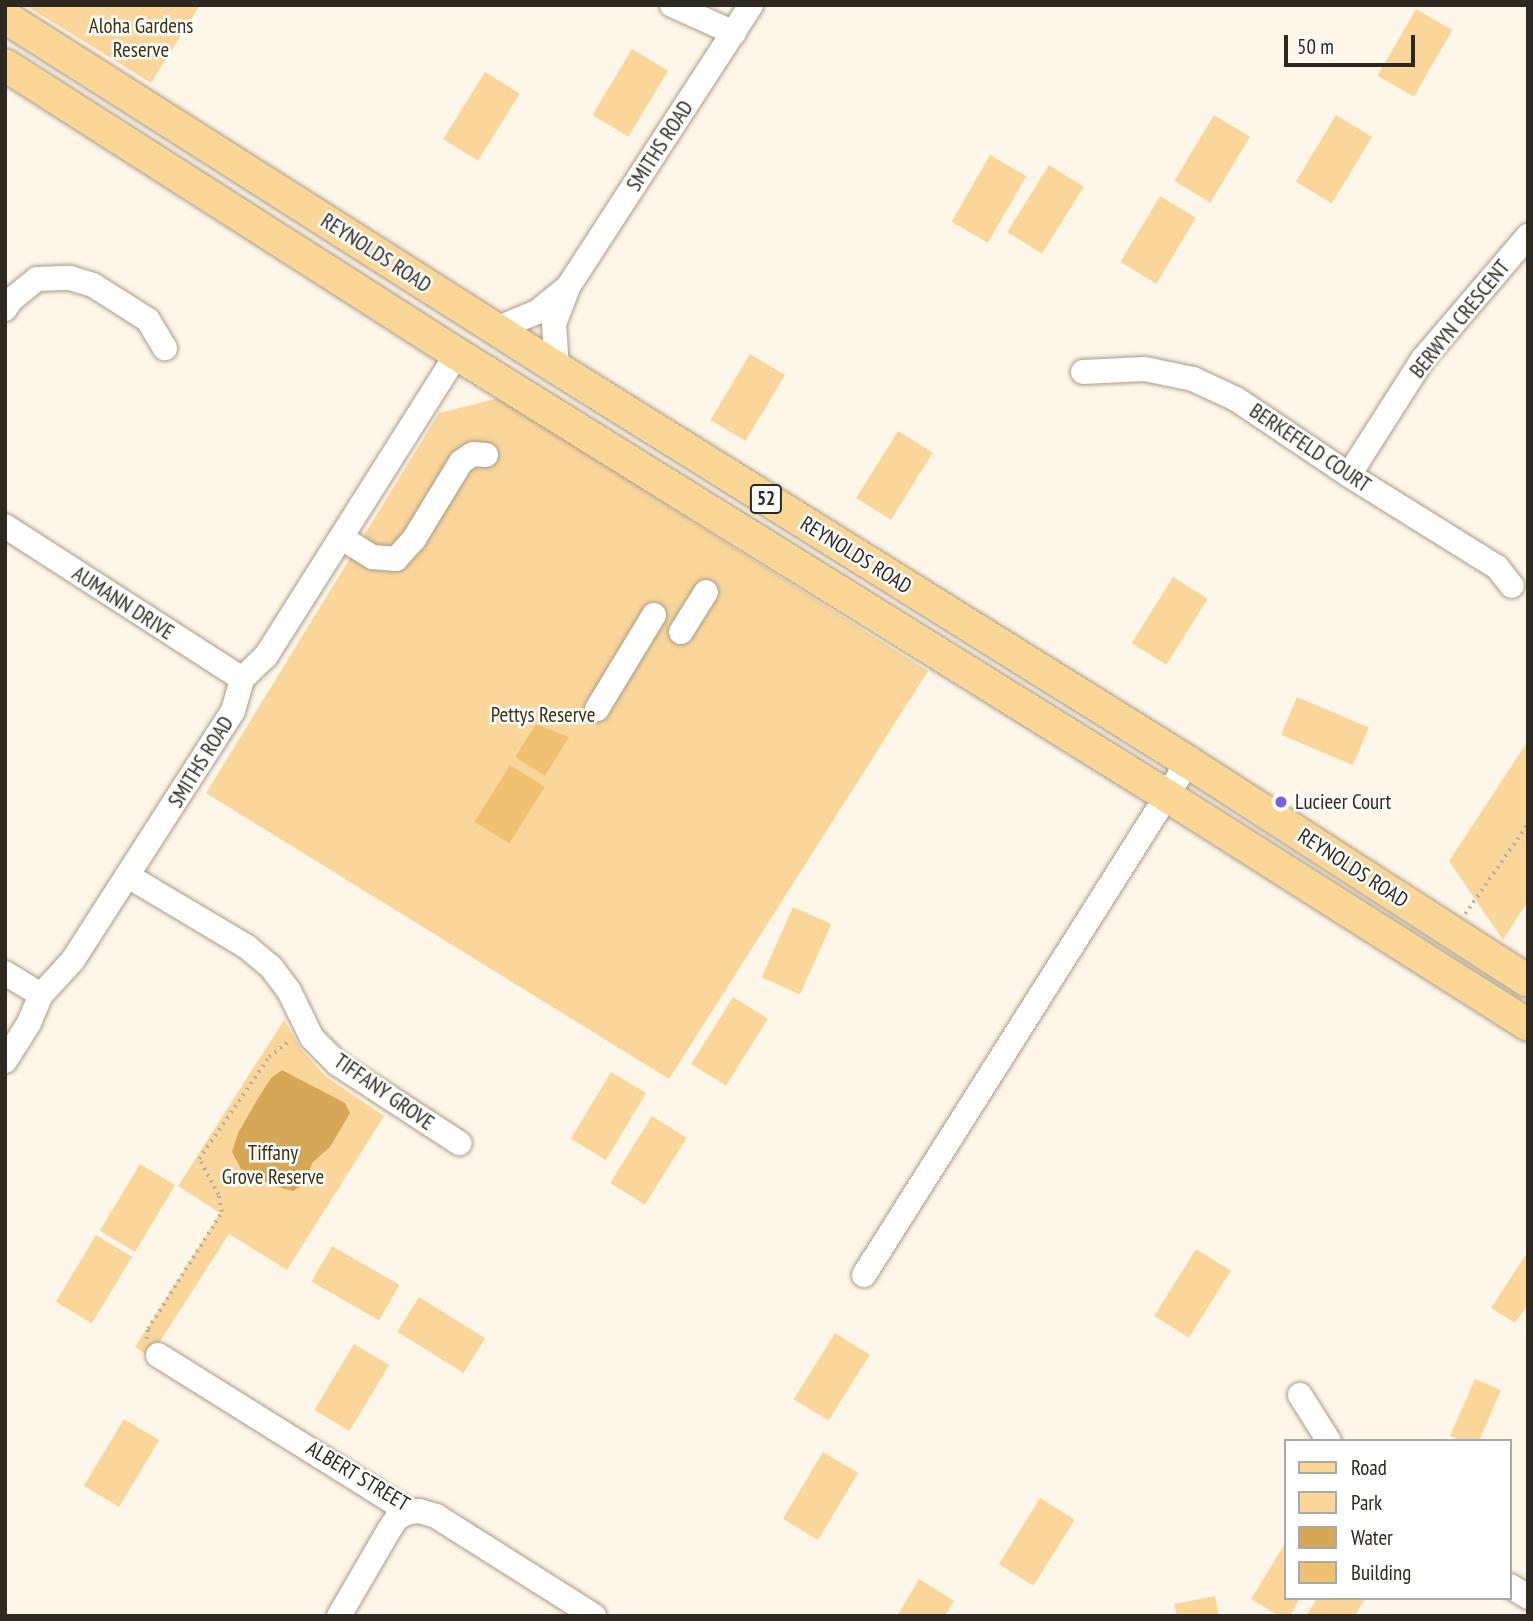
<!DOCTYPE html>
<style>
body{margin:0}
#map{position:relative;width:1533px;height:1621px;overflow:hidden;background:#fef6e9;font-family:"PT Sans Narrow",sans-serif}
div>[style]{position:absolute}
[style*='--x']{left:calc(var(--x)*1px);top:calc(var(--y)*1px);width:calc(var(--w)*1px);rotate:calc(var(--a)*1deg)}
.green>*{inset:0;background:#fbd69b;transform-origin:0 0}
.water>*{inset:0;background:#d6a757}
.building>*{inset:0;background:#f0c171;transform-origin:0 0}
.path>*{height:3.5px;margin-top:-1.75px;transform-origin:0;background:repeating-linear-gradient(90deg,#b4ada2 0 2px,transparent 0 7px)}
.roads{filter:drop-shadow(0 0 2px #a99c87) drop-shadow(0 0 2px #a99c87)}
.minor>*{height:24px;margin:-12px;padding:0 12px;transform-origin:12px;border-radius:12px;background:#fff}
.major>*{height:32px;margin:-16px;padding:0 16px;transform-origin:16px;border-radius:16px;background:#fbd797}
.dots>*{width:19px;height:19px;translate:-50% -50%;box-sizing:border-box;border:4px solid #fff;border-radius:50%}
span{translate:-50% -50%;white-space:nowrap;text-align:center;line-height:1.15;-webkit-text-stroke:5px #fff;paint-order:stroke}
.shield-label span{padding:2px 5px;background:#fff;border:2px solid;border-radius:5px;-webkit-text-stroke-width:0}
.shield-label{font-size:19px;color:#2e2920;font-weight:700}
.park-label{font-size:21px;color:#412e0a}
.street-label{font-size:21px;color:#2e2920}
.poi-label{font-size:21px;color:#2e2920}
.left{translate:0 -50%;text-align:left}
.frame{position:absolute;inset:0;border:7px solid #2e2920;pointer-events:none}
.legend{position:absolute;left:1284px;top:1439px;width:228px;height:161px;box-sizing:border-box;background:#fff;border:2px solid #aba9a6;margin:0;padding:9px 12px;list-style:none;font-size:21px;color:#2e2920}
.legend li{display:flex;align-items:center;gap:14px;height:35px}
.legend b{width:35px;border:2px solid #aba9a6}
.scale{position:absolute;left:1284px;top:35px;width:131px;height:32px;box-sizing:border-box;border:4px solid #2e2920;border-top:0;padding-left:9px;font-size:21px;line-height:24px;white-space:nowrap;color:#2e2920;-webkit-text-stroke:5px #fff;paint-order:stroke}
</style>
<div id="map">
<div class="green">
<div style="clip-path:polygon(25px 5px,200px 5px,151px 83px)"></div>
<div style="left:1416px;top:9px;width:42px;height:77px;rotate:30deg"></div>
<div style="left:632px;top:49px;width:42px;height:77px;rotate:31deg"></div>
<div style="left:485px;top:72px;width:41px;height:79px;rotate:32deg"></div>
<div style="left:1214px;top:115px;width:42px;height:77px;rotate:31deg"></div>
<div style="left:1336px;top:115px;width:42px;height:78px;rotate:31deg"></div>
<div style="left:990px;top:155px;width:42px;height:77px;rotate:30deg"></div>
<div style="left:1049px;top:165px;width:41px;height:79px;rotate:32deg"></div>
<div style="left:1160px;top:196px;width:42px;height:77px;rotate:31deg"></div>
<div style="left:750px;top:354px;width:41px;height:77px;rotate:31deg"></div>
<div style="clip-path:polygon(499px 398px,928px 671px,669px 1079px,206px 793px,439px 413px)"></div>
<div style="left:898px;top:431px;width:41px;height:79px;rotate:32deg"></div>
<div style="left:1173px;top:577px;width:41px;height:78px;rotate:32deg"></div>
<div style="left:1297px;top:697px;width:78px;height:41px;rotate:23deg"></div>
<div style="clip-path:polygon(1528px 741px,1528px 901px,1503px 940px,1449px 861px)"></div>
<div style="left:793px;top:907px;width:42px;height:77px;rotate:24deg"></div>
<div style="left:733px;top:997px;width:41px;height:79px;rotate:32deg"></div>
<div style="clip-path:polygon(284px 1020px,301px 1049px,325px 1076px,384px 1116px,287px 1270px,229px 1234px,150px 1357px,135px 1347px,220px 1213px,178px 1186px)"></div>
<div style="left:611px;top:1072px;width:41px;height:78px;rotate:31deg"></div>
<div style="left:652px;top:1116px;width:41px;height:79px;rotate:32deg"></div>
<div style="left:140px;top:1164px;width:41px;height:78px;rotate:31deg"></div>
<div style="left:96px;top:1235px;width:42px;height:78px;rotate:31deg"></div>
<div style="left:332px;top:1246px;width:78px;height:41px;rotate:30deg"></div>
<div style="left:1196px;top:1249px;width:41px;height:79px;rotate:32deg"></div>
<div style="clip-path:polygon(1525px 1256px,1528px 1258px,1528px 1304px,1515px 1323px,1491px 1308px)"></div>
<div style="left:419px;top:1297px;width:78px;height:41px;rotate:32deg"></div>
<div style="left:835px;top:1333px;width:41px;height:78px;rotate:32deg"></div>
<div style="left:354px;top:1344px;width:41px;height:77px;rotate:31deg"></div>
<div style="clip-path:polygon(1475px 1379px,1501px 1390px,1479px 1441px,1462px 1441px,1450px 1436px)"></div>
<div style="left:124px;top:1419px;width:41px;height:78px;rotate:31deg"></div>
<div style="left:823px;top:1452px;width:41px;height:78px;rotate:31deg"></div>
<div style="left:1040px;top:1498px;width:41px;height:78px;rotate:32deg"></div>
<div style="clip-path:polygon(1286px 1542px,1286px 1598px,1300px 1598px,1290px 1616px,1279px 1616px,1251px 1599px)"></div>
<div style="clip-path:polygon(919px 1579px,954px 1601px,945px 1616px,897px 1616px)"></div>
<div style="clip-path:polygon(1215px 1596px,1219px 1616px,1177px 1616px,1174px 1604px)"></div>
<div style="clip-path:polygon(1317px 1598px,1365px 1598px,1355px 1616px,1306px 1616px)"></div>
</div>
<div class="water">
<div style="clip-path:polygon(282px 1070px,345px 1103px,350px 1113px,330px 1147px,312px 1163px,305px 1184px,293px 1191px,273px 1186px,241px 1169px,232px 1152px,238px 1133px,257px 1100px,271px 1078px)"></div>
</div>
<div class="building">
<div style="clip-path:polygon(536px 724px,569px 737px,545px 776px,515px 757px)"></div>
<div style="left:510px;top:765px;width:41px;height:67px;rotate:32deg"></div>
</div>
<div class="path">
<div style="--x:1465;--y:914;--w:110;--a:-55"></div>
<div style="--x:146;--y:1339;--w:10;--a:-79"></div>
<div style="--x:148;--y:1329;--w:138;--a:-57.7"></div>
<div style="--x:222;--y:1212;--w:17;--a:-103"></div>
<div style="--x:218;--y:1195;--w:41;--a:-117.8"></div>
<div style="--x:199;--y:1159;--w:124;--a:-55.5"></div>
<div style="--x:269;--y:1057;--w:26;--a:-39"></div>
</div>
<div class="roads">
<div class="minor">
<div style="--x:672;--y:5;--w:68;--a:24.3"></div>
<div style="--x:5;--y:309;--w:11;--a:-56"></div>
<div style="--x:11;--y:300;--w:33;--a:-39"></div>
<div style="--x:37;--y:279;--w:33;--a:-2"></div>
<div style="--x:70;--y:278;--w:24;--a:17"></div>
<div style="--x:93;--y:285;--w:65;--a:32.5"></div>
<div style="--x:148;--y:320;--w:33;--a:59"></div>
<div style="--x:496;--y:329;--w:44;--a:-22.5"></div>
<div style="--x:537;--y:312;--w:38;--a:-39"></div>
<div style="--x:557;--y:368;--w:44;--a:-93.9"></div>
<div style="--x:554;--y:324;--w:40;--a:-69"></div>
<div style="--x:568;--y:287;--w:336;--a:-57"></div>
<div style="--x:1083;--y:372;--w:62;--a:-2.8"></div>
<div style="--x:1145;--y:369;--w:49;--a:11.8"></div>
<div style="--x:1193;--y:379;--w:47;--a:24.9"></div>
<div style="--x:1236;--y:399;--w:136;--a:33.9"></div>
<div style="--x:1349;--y:475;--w:174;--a:31.9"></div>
<div style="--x:1497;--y:567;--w:24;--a:52"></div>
<div style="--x:1349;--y:475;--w:138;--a:-57.5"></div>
<div style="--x:1423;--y:359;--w:162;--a:-49.5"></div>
<div style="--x:5;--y:526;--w:282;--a:32.8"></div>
<div style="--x:342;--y:538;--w:36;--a:32"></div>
<div style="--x:373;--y:557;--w:23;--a:5"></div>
<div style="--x:396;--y:559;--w:27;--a:-48"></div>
<div style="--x:414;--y:539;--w:90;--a:-58.6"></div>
<div style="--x:461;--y:462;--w:14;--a:-34"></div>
<div style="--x:473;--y:454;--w:13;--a:4"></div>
<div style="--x:681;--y:632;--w:47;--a:-58"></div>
<div style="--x:597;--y:709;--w:110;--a:-58.8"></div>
<div style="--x:128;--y:876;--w:139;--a:30.8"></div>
<div style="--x:247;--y:947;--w:31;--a:40"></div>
<div style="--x:271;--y:967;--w:30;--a:53"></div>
<div style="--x:289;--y:991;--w:52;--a:63.9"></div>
<div style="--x:312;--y:1038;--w:37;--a:45"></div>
<div style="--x:338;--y:1064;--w:145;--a:33.1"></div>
<div style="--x:5;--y:973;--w:42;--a:31.4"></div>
<div style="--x:5;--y:1061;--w:45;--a:-57.7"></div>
<div style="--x:29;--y:1023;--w:30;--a:-67"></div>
<div style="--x:41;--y:995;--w:47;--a:-47.6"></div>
<div style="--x:73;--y:960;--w:296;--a:-57.3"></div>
<div style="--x:233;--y:711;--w:33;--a:-74"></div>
<div style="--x:242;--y:679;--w:33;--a:-44"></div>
<div style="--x:266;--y:656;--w:357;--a:-57.7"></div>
<div style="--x:864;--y:1275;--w:607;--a:-57.72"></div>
<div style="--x:158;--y:1355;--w:296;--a:32"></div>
<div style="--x:409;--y:1512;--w:10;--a:-6"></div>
<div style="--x:419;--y:1511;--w:18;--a:16"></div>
<div style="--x:436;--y:1516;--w:187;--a:32.3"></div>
<div style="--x:1300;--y:1395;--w:54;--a:57.8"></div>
<div style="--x:1510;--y:1586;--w:21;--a:31"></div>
<div style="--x:339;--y:1616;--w:99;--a:-59.8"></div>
<div style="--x:389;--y:1530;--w:14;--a:-56"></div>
<div style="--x:397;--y:1518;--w:13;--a:-27"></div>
</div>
<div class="major">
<div style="--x:5;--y:17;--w:654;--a:32.45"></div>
<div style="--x:557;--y:368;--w:744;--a:31.98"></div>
<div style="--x:1188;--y:762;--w:404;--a:32.8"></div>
<div style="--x:5;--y:65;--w:536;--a:32.59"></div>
<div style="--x:457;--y:354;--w:839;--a:31.89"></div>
<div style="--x:1169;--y:797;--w:425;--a:32.4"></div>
</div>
</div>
<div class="dots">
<div style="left:1281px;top:802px;background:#7a60db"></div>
</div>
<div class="shield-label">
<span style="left:766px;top:499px">52</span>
</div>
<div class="park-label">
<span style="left:141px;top:38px">Aloha Gardens<br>Reserve</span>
<span style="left:543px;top:715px">Pettys Reserve</span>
<span style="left:273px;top:1165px">Tiffany<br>Grove Reserve</span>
</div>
<div class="street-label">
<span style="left:660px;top:146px;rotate:-57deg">SMITHS ROAD</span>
<span style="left:376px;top:253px;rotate:33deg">REYNOLDS ROAD</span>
<span style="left:1460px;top:319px;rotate:-51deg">BERWYN CRESCENT</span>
<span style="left:1310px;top:448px;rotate:34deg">BERKEFELD COURT</span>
<span style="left:856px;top:555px;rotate:32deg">REYNOLDS ROAD</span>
<span style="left:123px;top:603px;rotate:33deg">AUMANN DRIVE</span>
<span style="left:201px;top:762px;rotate:-58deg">SMITHS ROAD</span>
<span style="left:1353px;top:868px;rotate:33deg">REYNOLDS ROAD</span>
<span style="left:384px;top:1092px;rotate:35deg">TIFFANY GROVE</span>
<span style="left:358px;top:1476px;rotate:31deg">ALBERT STREET</span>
</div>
<div class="poi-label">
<span class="left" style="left:1295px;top:802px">Lucieer Court</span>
</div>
<div class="frame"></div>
<ul class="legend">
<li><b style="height:9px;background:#fbd797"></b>Road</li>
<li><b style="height:19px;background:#fbd69b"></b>Park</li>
<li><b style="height:19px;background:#d6a757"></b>Water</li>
<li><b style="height:19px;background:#f0c171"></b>Building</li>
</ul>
<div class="scale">50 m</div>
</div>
